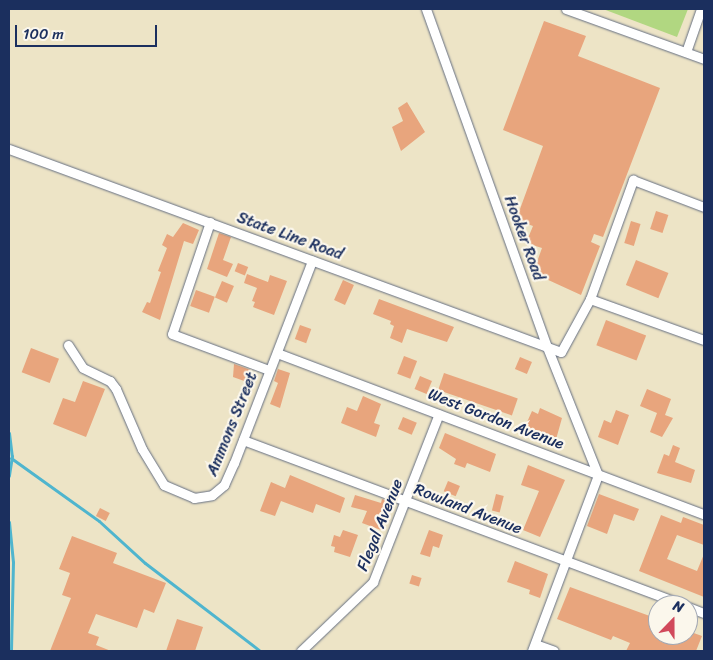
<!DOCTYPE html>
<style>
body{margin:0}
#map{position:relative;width:713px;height:660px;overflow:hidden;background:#ede4c6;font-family:Sriracha,sans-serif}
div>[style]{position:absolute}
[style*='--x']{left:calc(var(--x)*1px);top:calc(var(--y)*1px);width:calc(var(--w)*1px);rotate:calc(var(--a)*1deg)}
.green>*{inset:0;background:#b1d781}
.stream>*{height:3px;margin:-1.5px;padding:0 1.5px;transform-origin:1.5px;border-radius:1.5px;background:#4fb5ce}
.building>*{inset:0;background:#e8a57d;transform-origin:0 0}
.roads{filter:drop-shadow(0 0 1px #646e82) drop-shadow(0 0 1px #646e82)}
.minor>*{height:9px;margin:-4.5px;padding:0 4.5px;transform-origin:4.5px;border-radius:4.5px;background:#fff}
span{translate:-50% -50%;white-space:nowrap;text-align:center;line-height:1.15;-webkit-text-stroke:4.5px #fbf7ec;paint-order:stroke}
.street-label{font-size:16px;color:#1b2f5e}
.frame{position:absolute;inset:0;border:10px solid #1b2f5e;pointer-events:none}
.north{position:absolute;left:648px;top:595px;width:50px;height:50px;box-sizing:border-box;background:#fbf7ec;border:1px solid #a1a7b3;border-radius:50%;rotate:22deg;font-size:14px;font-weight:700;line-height:20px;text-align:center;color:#1b2f5e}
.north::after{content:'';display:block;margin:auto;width:18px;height:22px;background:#d1495b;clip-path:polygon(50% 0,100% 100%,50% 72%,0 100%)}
.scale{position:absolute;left:15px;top:25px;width:142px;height:22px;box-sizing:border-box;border:2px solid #1b2f5e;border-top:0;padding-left:6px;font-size:15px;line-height:18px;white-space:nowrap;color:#1b2f5e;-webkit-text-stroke:4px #fbf7ec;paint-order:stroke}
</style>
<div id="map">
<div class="green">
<div style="clip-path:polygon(603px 9px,688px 9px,677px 37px)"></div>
</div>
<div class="stream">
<div style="--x:9;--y:433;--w:23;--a:83"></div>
<div style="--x:12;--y:456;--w:20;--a:99"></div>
<div style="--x:11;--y:458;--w:108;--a:35.6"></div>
<div style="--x:99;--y:521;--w:62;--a:42.4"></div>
<div style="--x:145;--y:563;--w:145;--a:37.4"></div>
<div style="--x:9;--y:522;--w:40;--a:84.3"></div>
<div style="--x:13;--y:562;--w:89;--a:91.3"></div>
</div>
<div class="building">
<div style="clip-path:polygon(544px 21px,586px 36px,578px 56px,660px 88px,603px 237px,594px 234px,591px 242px,600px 246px,581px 295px,533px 273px,542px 248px,526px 243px,533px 226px,516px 220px,543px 146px,503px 130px)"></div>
<div style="clip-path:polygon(407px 102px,425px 132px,401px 151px,392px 127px,403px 121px,398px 108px)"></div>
<div style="left:656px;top:211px;width:13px;height:19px;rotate:18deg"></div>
<div style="left:631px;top:221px;width:10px;height:23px;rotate:17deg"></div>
<div style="clip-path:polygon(183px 223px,199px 230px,193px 244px,184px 241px,160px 320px,142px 312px,147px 302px,150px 303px,161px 272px,158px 271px,167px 248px,162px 245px,167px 234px,173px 237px)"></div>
<div style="clip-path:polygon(219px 233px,231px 237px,223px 260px,233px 264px,227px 277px,207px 269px)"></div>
<div style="left:636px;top:260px;width:35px;height:27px;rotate:22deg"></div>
<div style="left:238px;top:263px;width:11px;height:9px;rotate:22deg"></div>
<div style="clip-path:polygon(247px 274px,268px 282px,270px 275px,287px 281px,274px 315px,253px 307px,255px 302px,252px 301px,257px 288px,244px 283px)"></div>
<div style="left:343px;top:280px;width:12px;height:22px;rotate:24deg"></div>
<div style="left:222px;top:281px;width:13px;height:18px;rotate:23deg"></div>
<div style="left:196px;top:290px;width:20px;height:17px;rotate:20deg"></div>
<div style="clip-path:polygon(379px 299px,454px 327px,447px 342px,407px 329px,402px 343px,390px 338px,394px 326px,390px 324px,391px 321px,373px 314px)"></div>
<div style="left:606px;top:320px;width:43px;height:27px;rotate:21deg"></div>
<div style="left:300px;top:325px;width:12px;height:15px;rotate:20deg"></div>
<div style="left:31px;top:348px;width:30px;height:26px;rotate:21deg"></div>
<div style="left:404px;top:356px;width:14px;height:19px;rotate:21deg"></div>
<div style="left:520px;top:357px;width:13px;height:13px;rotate:23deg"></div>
<div style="clip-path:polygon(234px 364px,251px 370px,247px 382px,233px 377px)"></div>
<div style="clip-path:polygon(278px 369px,290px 373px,280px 408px,270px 404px,278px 383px,274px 381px)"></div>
<div style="left:444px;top:373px;width:78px;height:18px;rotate:19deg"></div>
<div style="left:420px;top:376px;width:13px;height:14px;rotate:23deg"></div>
<div style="clip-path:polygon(83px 381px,105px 389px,86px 437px,53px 424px,63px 398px,75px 402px)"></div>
<div style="clip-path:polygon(647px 389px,671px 399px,665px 415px,673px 418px,662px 437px,650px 432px,657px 413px,640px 406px)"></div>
<div style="clip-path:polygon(363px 396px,381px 404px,374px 423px,380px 425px,376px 437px,341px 423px,347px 407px,357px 411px)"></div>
<div style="clip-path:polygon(540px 408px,562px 418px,555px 443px,524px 429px,532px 411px,538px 414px)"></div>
<div style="clip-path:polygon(616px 410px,629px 415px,618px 445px,598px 437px,604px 420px,611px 423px)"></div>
<div style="left:403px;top:417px;width:15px;height:13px;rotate:23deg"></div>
<div style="clip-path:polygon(445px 433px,496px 454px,490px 472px,467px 463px,465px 468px,454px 464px,456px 459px,439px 448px)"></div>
<div style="clip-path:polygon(673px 445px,680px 448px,675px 462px,695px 470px,691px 483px,657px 473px,664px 454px,669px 456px)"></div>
<div style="clip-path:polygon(528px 465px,565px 480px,540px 537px,523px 530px,539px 491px,521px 485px)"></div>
<div style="clip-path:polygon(290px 475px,345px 498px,340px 513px,316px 504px,313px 513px,281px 501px,275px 516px,260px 511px,271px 482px,285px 488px)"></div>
<div style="left:448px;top:481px;width:13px;height:11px;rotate:23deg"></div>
<div style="left:496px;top:494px;width:8px;height:17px;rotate:14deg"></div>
<div style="clip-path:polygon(599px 494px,639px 509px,634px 521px,614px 514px,607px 534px,587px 526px)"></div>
<div style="clip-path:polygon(355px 495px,381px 503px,382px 499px,391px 502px,381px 530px,362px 523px,367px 511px,351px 507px)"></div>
<div style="left:100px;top:508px;width:11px;height:9px;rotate:27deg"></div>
<div style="clip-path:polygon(661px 515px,681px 523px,683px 517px,704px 525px,704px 545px,677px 535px,667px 559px,697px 571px,704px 554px,704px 597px,639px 571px)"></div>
<div style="clip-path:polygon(343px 530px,358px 535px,350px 557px,334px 552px,335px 547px,331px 546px,334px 535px,340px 537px)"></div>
<div style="clip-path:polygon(429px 530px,443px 535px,439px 548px,433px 546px,430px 557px,420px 554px)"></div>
<div style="clip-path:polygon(72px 536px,117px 553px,113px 563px,166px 583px,154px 613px,144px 609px,137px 628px,96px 614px,88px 633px,99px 637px,96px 645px,111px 651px,50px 651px,71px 598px,62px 595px,70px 573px,59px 569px)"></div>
<div style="clip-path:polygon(515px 561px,548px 574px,540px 598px,529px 594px,530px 590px,507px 582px)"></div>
<div style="left:412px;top:575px;width:10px;height:9px;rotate:17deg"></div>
<div style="clip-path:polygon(570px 587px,658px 619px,658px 635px,683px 638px,688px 631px,702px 636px,696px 651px,626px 651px,630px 643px,613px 636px,611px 640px,557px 619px)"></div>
<div style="clip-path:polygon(177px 619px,203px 627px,195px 651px,166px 651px)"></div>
</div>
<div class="roads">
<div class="minor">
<div style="--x:426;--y:9;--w:359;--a:70.3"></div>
<div style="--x:547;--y:347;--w:138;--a:68.3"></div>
<div style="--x:598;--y:475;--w:188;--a:110.6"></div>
<div style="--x:566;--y:9;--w:147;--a:19.9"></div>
<div style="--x:686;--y:52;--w:46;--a:-70.8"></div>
<div style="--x:9;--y:149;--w:588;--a:20.19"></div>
<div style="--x:561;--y:352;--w:60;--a:-61.3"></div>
<div style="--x:590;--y:299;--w:127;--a:-70.1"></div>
<div style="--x:633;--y:180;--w:76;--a:20.8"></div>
<div style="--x:210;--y:222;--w:118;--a:108.7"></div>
<div style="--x:172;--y:334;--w:103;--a:20.4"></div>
<div style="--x:590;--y:299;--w:121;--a:19.8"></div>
<div style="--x:68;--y:345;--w:27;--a:57"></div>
<div style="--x:83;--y:368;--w:30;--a:26"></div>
<div style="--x:110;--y:381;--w:10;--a:53"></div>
<div style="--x:116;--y:389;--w:65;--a:66.6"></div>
<div style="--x:142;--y:449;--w:42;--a:58.6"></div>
<div style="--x:164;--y:485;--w:33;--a:23"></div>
<div style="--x:194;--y:498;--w:18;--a:-9"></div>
<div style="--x:212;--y:495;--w:16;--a:-40"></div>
<div style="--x:224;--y:485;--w:24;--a:-66"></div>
<div style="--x:234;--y:463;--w:217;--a:-68.9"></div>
<div style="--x:277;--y:353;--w:456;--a:20.7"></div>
<div style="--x:243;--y:440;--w:471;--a:20.5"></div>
<div style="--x:688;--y:607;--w:17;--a:21"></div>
<div style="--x:535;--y:644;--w:20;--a:20"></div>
<div style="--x:301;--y:651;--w:100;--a:-43.8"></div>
<div style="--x:373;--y:582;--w:180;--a:-68.6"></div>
</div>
</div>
<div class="street-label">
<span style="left:290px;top:236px;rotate:20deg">State Line Road</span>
<span style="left:524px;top:238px;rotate:70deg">Hooker Road</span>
<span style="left:496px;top:419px;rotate:21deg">West Gordon Avenue</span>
<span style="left:232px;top:424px;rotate:-68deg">Ammons Street</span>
<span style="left:468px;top:509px;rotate:21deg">Rowland Avenue</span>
<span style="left:380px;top:525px;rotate:-68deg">Flegal Avenue</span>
</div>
<div class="frame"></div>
<div class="north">N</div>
<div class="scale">100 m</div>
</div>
